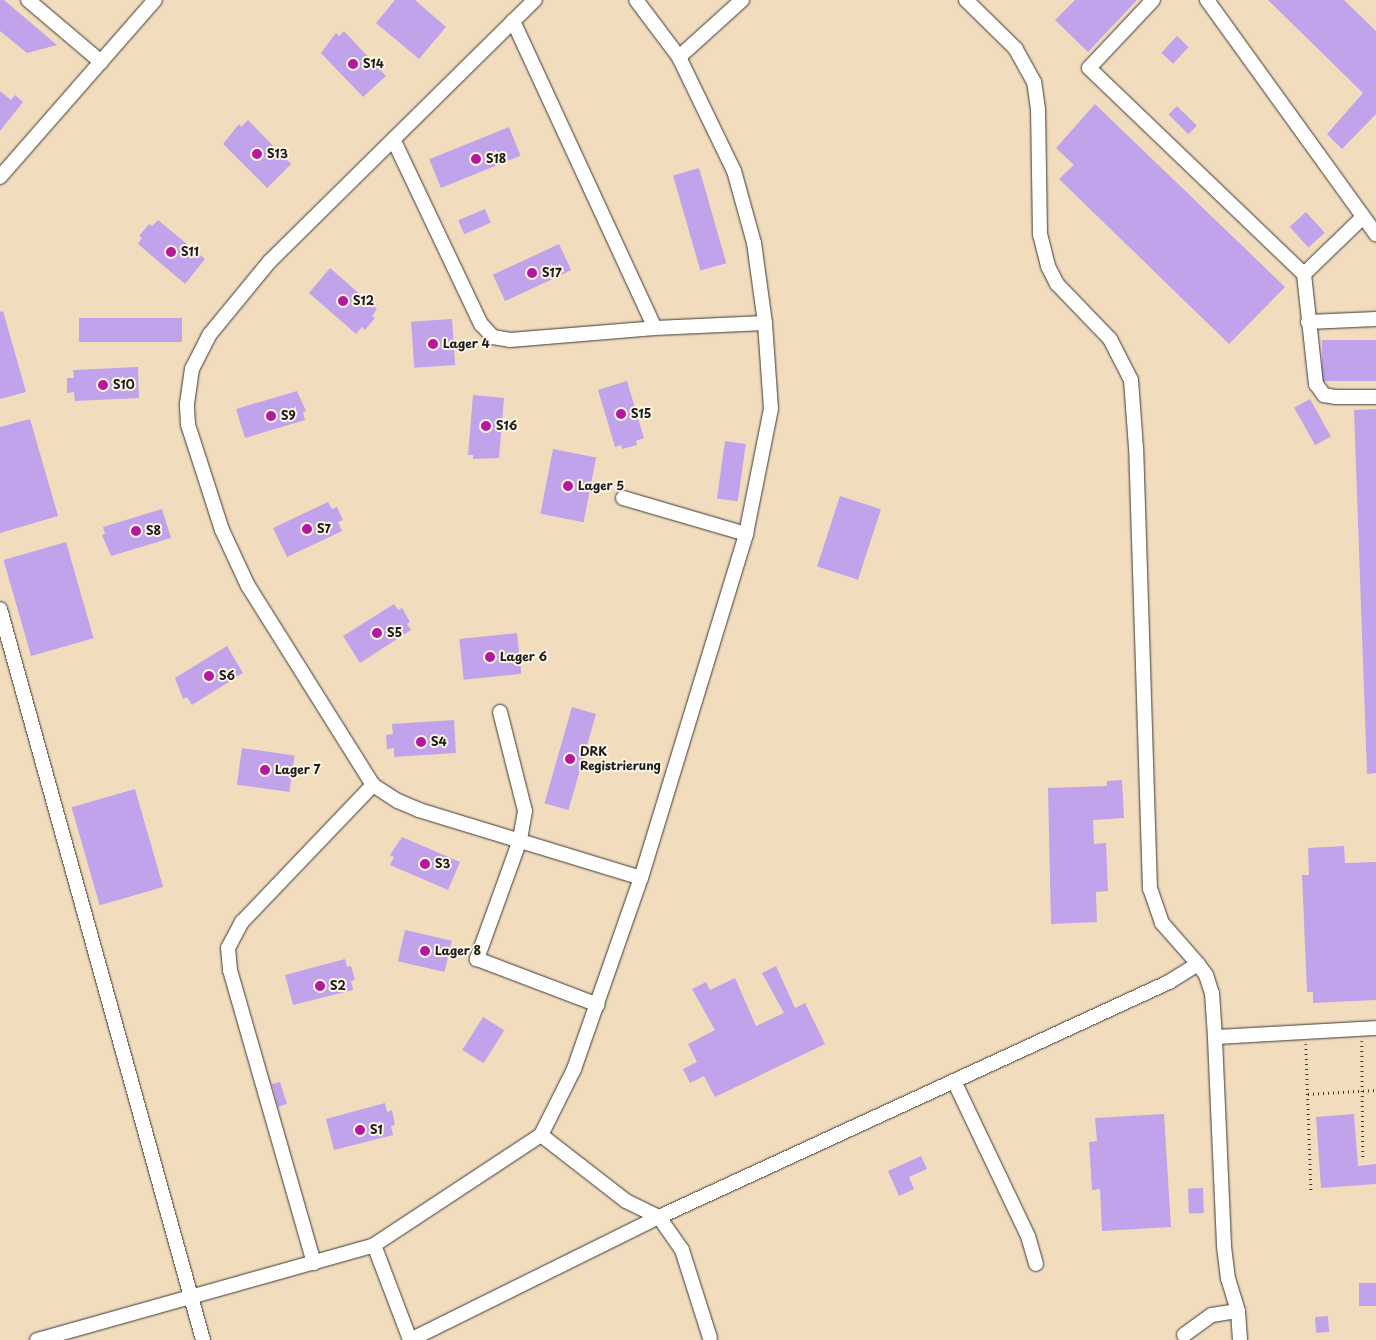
<!DOCTYPE html>
<style>
body{margin:0}
#map{position:relative;width:1376px;height:1340px;overflow:hidden;background:#f2dcbe;font-family:"Playpen Sans",sans-serif}
div>[style]{position:absolute}
[style*='--x']{left:calc(var(--x)*1px);top:calc(var(--y)*1px);width:calc(var(--w)*1px);rotate:calc(var(--a)*1deg)}
.building>*{inset:0;background:#c0a3ea;transform-origin:0 0}
.path>*{height:2.5px;margin-top:-1.25px;transform-origin:0;background:repeating-linear-gradient(90deg,#3c3934 0 1px,transparent 0 5px)}
.roads{filter:drop-shadow(0 0 1px #3c3934) drop-shadow(0 0 1px #3c3934)}
.minor>*{height:14px;margin:-7px;padding:0 7px;transform-origin:7px;border-radius:7px;background:#fff}
.dots>*{width:14px;height:14px;translate:-50% -50%;box-sizing:border-box;border:2px solid #fcf5e5;border-radius:50%}
span{translate:-50% -50%;white-space:nowrap;text-align:center;line-height:1.15;-webkit-text-stroke:4px #fcf5e5;paint-order:stroke}
.poi-label{font-size:12px;color:#1c1c1c;font-weight:700}
.left{translate:0 -50%;text-align:left}
</style>
<div id="map">
<div class="building">
<div style="clip-path:polygon(0 0,4px 0,57px 45px,27px 53px,0 31px)"></div>
<div style="clip-path:polygon(395px 0,415px 0,446px 27px,419px 59px,376px 23px)"></div>
<div style="clip-path:polygon(1075px 0,1137px 0,1088px 52px,1055px 20px)"></div>
<div style="clip-path:polygon(1268px 0,1344px 0,1376px 31px,1376px 114px,1342px 149px,1327px 134px,1363px 93px)"></div>
<div style="clip-path:polygon(344px 31px,386px 76px,363px 97px,321px 53px,336px 33px,339px 36px)"></div>
<div style="left:1177px;top:36px;width:16px;height:23px;rotate:43deg"></div>
<div style="clip-path:polygon(0 91px,11px 100px,15px 95px,23px 102px,0 131px)"></div>
<div style="clip-path:polygon(1095px 104px,1285px 287px,1229px 344px,1059px 179px,1074px 165px,1056px 148px)"></div>
<div style="left:1177px;top:106px;width:28px;height:12px;rotate:45deg"></div>
<div style="clip-path:polygon(248px 120px,291px 164px,267px 188px,223px 144px,239px 124px,241px 127px)"></div>
<div style="left:509px;top:127px;width:31px;height:86px;rotate:68deg"></div>
<div style="left:699px;top:168px;width:99px;height:27px;rotate:74deg"></div>
<div style="left:485px;top:209px;width:15px;height:29px;rotate:67deg"></div>
<div style="left:1306px;top:212px;width:28px;height:22px;rotate:48deg"></div>
<div style="clip-path:polygon(158px 220px,205px 259px,185px 284px,138px 244px,142px 238px,139px 236px,149px 224px,152px 226px)"></div>
<div style="left:559px;top:244px;width:29px;height:73px;rotate:65deg"></div>
<div style="clip-path:polygon(330px 268px,377px 309px,372px 316px,375px 318px,365px 330px,362px 327px,356px 334px,309px 293px)"></div>
<div style="clip-path:polygon(3px 311px,26px 392px,0 399px,0 312px)"></div>
<div style="left:79px;top:318px;width:103px;height:24px"></div>
<div style="left:452px;top:319px;width:46px;height:41px;rotate:86deg"></div>
<div style="left:1376px;top:340px;width:41px;height:54px;rotate:90deg"></div>
<div style="clip-path:polygon(138px 367px,139px 398px,75px 401px,74px 392px,67px 393px,67px 378px,74px 378px,73px 370px)"></div>
<div style="clip-path:polygon(627px 381px,644px 438px,636px 441px,637px 445px,622px 449px,621px 445px,615px 447px,598px 390px)"></div>
<div style="clip-path:polygon(297px 391px,306px 411px,303px 412px,305px 420px,245px 438px,236px 409px)"></div>
<div style="clip-path:polygon(473px 395px,504px 398px,499px 458px,473px 459px,473px 455px,468px 455px)"></div>
<div style="left:1310px;top:399px;width:43px;height:18px;rotate:61deg"></div>
<div style="clip-path:polygon(1376px 409px,1376px 773px,1367px 774px,1354px 410px)"></div>
<div style="clip-path:polygon(30px 419px,58px 516px,0 533px,0 427px)"></div>
<div style="left:725px;top:441px;width:21px;height:58px;rotate:8deg"></div>
<div style="left:553px;top:449px;width:44px;height:66px;rotate:11deg"></div>
<div style="left:840px;top:496px;width:43px;height:74px;rotate:18deg"></div>
<div style="clip-path:polygon(328px 502px,332px 509px,337px 507px,343px 520px,338px 522px,342px 531px,287px 557px,273px 528px)"></div>
<div style="clip-path:polygon(162px 509px,171px 538px,111px 556px,102px 535px,105px 534px,103px 527px)"></div>
<div style="left:66px;top:542px;width:100px;height:65px;rotate:74deg"></div>
<div style="clip-path:polygon(394px 604px,398px 610px,402px 608px,410px 622px,407px 624px,411px 630px,360px 663px,343px 636px)"></div>
<div style="left:517px;top:633px;width:41px;height:58px;rotate:84deg"></div>
<div style="clip-path:polygon(227px 646px,243px 673px,192px 705px,187px 697px,183px 699px,175px 678px)"></div>
<div style="left:572px;top:707px;width:25px;height:100px;rotate:16deg"></div>
<div style="clip-path:polygon(454px 720px,456px 753px,394px 757px,394px 748px,387px 749px,386px 735px,393px 734px,392px 724px)"></div>
<div style="left:242px;top:748px;width:53px;height:37px;rotate:8deg"></div>
<div style="clip-path:polygon(1122px 780px,1124px 818px,1093px 820px,1094px 844px,1106px 843px,1108px 891px,1096px 892px,1097px 922px,1051px 924px,1048px 788px,1107px 786px,1107px 781px)"></div>
<div style="left:135px;top:789px;width:102px;height:66px;rotate:74deg"></div>
<div style="clip-path:polygon(402px 837px,460px 862px,448px 890px,390px 865px,394px 857px,390px 855px)"></div>
<div style="clip-path:polygon(1344px 846px,1345px 863px,1376px 862px,1376px 1000px,1313px 1003px,1313px 992px,1307px 992px,1302px 875px,1309px 875px,1308px 848px)"></div>
<div style="left:405px;top:930px;width:48px;height:32px;rotate:13deg"></div>
<div style="clip-path:polygon(345px 959px,347px 967px,351px 966px,355px 980px,351px 981px,353px 990px,293px 1005px,285px 975px)"></div>
<div style="clip-path:polygon(776px 966px,795px 1008px,805px 1003px,825px 1044px,715px 1097px,704px 1076px,690px 1083px,683px 1069px,697px 1062px,688px 1044px,715px 1030px,692px 989px,706px 982px,710px 990px,735px 978px,756px 1026px,784px 1013px,762px 973px)"></div>
<div style="left:483px;top:1017px;width:25px;height:39px;rotate:32deg"></div>
<div style="clip-path:polygon(280px 1082px,287px 1104px,278px 1107px,272px 1084px)"></div>
<div style="clip-path:polygon(385px 1103px,387px 1112px,392px 1110px,395px 1125px,391px 1126px,393px 1135px,334px 1150px,326px 1119px)"></div>
<div style="clip-path:polygon(1164px 1114px,1171px 1227px,1102px 1231px,1100px 1189px,1092px 1190px,1089px 1142px,1097px 1141px,1095px 1118px)"></div>
<div style="clip-path:polygon(1354px 1114px,1358px 1166px,1376px 1164px,1376px 1184px,1321px 1188px,1316px 1117px)"></div>
<div style="clip-path:polygon(921px 1156px,927px 1169px,909px 1177px,914px 1189px,899px 1196px,888px 1171px)"></div>
<div style="left:1203px;top:1188px;width:25px;height:15px;rotate:88deg"></div>
<div style="left:1376px;top:1283px;width:23px;height:17px;rotate:90deg"></div>
<div style="left:1328px;top:1316px;width:16px;height:13px;rotate:86deg"></div>
</div>
<div class="path">
<div style="--x:1362;--y:1041;--w:119;--a:89.5"></div>
<div style="--x:1306;--y:1044;--w:146;--a:88"></div>
<div style="--x:1308;--y:1094;--w:68;--a:-3.4"></div>
</div>
<div class="roads">
<div class="minor">
<div style="--x:28;--y:0;--w:96;--a:40.3"></div>
<div style="--x:1153;--y:0;--w:93;--a:133.3"></div>
<div style="--x:1089;--y:68;--w:298;--a:43.8"></div>
<div style="--x:1304;--y:274;--w:82;--a:-44"></div>
<div style="--x:1207;--y:0;--w:289;--a:54.2"></div>
<div style="--x:513;--y:21;--w:338;--a:65.2"></div>
<div style="--x:679;--y:57;--w:85;--a:-42.1"></div>
<div style="--x:394;--y:141;--w:203;--a:64.6"></div>
<div style="--x:481;--y:324;--w:18;--a:47"></div>
<div style="--x:493;--y:337;--w:17;--a:10"></div>
<div style="--x:510;--y:340;--w:145;--a:-4.7"></div>
<div style="--x:655;--y:328;--w:110;--a:-2.6"></div>
<div style="--x:0;--y:177;--w:235;--a:-48.8"></div>
<div style="--x:1304;--y:274;--w:111;--a:83.8"></div>
<div style="--x:1316;--y:384;--w:14;--a:54"></div>
<div style="--x:1324;--y:395;--w:11;--a:10"></div>
<div style="--x:1335;--y:397;--w:41;--a:0"></div>
<div style="--x:1308;--y:322;--w:68;--a:-2.5"></div>
<div style="--x:623;--y:498;--w:128;--a:16.3"></div>
<div style="--x:0;--y:609;--w:759;--a:74.48"></div>
<div style="--x:500;--y:712;--w:102;--a:75.8"></div>
<div style="--x:525;--y:811;--w:29;--a:100"></div>
<div style="--x:520;--y:840;--w:127;--a:109.9"></div>
<div style="--x:477;--y:959;--w:129;--a:20.8"></div>
<div style="--x:373;--y:785;--w:235;--a:-122.1"></div>
<div style="--x:248;--y:586;--w:62;--a:-114.9"></div>
<div style="--x:222;--y:530;--w:110;--a:-107.9"></div>
<div style="--x:188;--y:425;--w:21;--a:-93"></div>
<div style="--x:187;--y:404;--w:35;--a:-82"></div>
<div style="--x:192;--y:369;--w:39;--a:-63"></div>
<div style="--x:210;--y:334;--w:94;--a:-50.6"></div>
<div style="--x:270;--y:261;--w:372;--a:-44.6"></div>
<div style="--x:1198;--y:964;--w:14;--a:54"></div>
<div style="--x:1206;--y:975;--w:19;--a:72"></div>
<div style="--x:1212;--y:993;--w:44;--a:86.1"></div>
<div style="--x:954;--y:1081;--w:172;--a:64.5"></div>
<div style="--x:1028;--y:1236;--w:29;--a:74"></div>
<div style="--x:541;--y:1135;--w:108;--a:37.8"></div>
<div style="--x:626;--y:1201;--w:37;--a:26"></div>
<div style="--x:659;--y:1217;--w:40;--a:55.1"></div>
<div style="--x:682;--y:1250;--w:92;--a:72.3"></div>
<div style="--x:374;--y:1245;--w:102;--a:69.2"></div>
<div style="--x:410;--y:1340;--w:278;--a:-26.3"></div>
<div style="--x:659;--y:1217;--w:562;--a:-24.74"></div>
<div style="--x:1169;--y:982;--w:34;--a:-32"></div>
<div style="--x:1198;--y:964;--w:55;--a:-131.3"></div>
<div style="--x:1162;--y:923;--w:36;--a:-109"></div>
<div style="--x:1150;--y:889;--w:441;--a:-91.8"></div>
<div style="--x:1136;--y:448;--w:68;--a:-94.2"></div>
<div style="--x:1131;--y:380;--w:46;--a:-117.1"></div>
<div style="--x:1110;--y:339;--w:76;--a:-133.9"></div>
<div style="--x:1057;--y:284;--w:20;--a:-117"></div>
<div style="--x:1048;--y:266;--w:32;--a:-104"></div>
<div style="--x:1040;--y:235;--w:126;--a:-90.9"></div>
<div style="--x:1038;--y:109;--w:27;--a:-98"></div>
<div style="--x:1034;--y:82;--w:38;--a:-119"></div>
<div style="--x:1016;--y:49;--w:70;--a:-135.6"></div>
<div style="--x:314;--y:1263;--w:305;--a:-106"></div>
<div style="--x:230;--y:970;--w:22;--a:-95"></div>
<div style="--x:228;--y:948;--w:30;--a:-62"></div>
<div style="--x:242;--y:922;--w:190;--a:-46.3"></div>
<div style="--x:373;--y:785;--w:30;--a:33"></div>
<div style="--x:398;--y:801;--w:23;--a:23"></div>
<div style="--x:419;--y:810;--w:232;--a:17"></div>
<div style="--x:1184;--y:1335;--w:34;--a:-36"></div>
<div style="--x:1212;--y:1315;--w:26;--a:-9"></div>
<div style="--x:37;--y:1340;--w:350;--a:-15.7"></div>
<div style="--x:374;--y:1245;--w:200;--a:-33.4"></div>
<div style="--x:541;--y:1135;--w:74;--a:-63.4"></div>
<div style="--x:574;--y:1069;--w:202;--a:-70.7"></div>
<div style="--x:641;--y:878;--w:360;--a:-73"></div>
<div style="--x:746;--y:534;--w:127;--a:-78.7"></div>
<div style="--x:771;--y:409;--w:86;--a:-94"></div>
<div style="--x:765;--y:323;--w:81;--a:-97.8"></div>
<div style="--x:754;--y:243;--w:75;--a:-105.5"></div>
<div style="--x:734;--y:171;--w:127;--a:-115.8"></div>
<div style="--x:679;--y:57;--w:71;--a:-127"></div>
<div style="--x:1240;--y:1340;--w:29;--a:-94"></div>
<div style="--x:1238;--y:1311;--w:34;--a:-107"></div>
<div style="--x:1228;--y:1279;--w:34;--a:-97"></div>
<div style="--x:1224;--y:1245;--w:208;--a:-92.5"></div>
<div style="--x:1215;--y:1037;--w:161;--a:-3.2"></div>
</div>
</div>
<div class="dots">
<div style="left:353px;top:64px;background:#b5179e"></div>
<div style="left:257px;top:154px;background:#b5179e"></div>
<div style="left:476px;top:159px;background:#b5179e"></div>
<div style="left:171px;top:252px;background:#b5179e"></div>
<div style="left:532px;top:273px;background:#b5179e"></div>
<div style="left:343px;top:301px;background:#b5179e"></div>
<div style="left:433px;top:344px;background:#b5179e"></div>
<div style="left:103px;top:385px;background:#b5179e"></div>
<div style="left:621px;top:414px;background:#b5179e"></div>
<div style="left:271px;top:416px;background:#b5179e"></div>
<div style="left:486px;top:426px;background:#b5179e"></div>
<div style="left:568px;top:486px;background:#b5179e"></div>
<div style="left:307px;top:529px;background:#b5179e"></div>
<div style="left:136px;top:531px;background:#b5179e"></div>
<div style="left:377px;top:633px;background:#b5179e"></div>
<div style="left:490px;top:657px;background:#b5179e"></div>
<div style="left:209px;top:676px;background:#b5179e"></div>
<div style="left:421px;top:742px;background:#b5179e"></div>
<div style="left:570px;top:759px;background:#b5179e"></div>
<div style="left:265px;top:770px;background:#b5179e"></div>
<div style="left:425px;top:864px;background:#b5179e"></div>
<div style="left:425px;top:951px;background:#b5179e"></div>
<div style="left:320px;top:986px;background:#b5179e"></div>
<div style="left:360px;top:1130px;background:#b5179e"></div>
</div>
<div class="poi-label">
<span class="left" style="left:363px;top:64px">S14</span>
<span class="left" style="left:267px;top:154px">S13</span>
<span class="left" style="left:486px;top:159px">S18</span>
<span class="left" style="left:181px;top:252px">S11</span>
<span class="left" style="left:542px;top:273px">S17</span>
<span class="left" style="left:353px;top:301px">S12</span>
<span class="left" style="left:443px;top:344px">Lager 4</span>
<span class="left" style="left:113px;top:385px">S10</span>
<span class="left" style="left:631px;top:414px">S15</span>
<span class="left" style="left:281px;top:416px">S9</span>
<span class="left" style="left:496px;top:426px">S16</span>
<span class="left" style="left:578px;top:486px">Lager 5</span>
<span class="left" style="left:317px;top:529px">S7</span>
<span class="left" style="left:146px;top:531px">S8</span>
<span class="left" style="left:387px;top:633px">S5</span>
<span class="left" style="left:500px;top:657px">Lager 6</span>
<span class="left" style="left:219px;top:676px">S6</span>
<span class="left" style="left:431px;top:742px">S4</span>
<span class="left" style="left:580px;top:759px">DRK<br>Registrierung</span>
<span class="left" style="left:275px;top:770px">Lager 7</span>
<span class="left" style="left:435px;top:864px">S3</span>
<span class="left" style="left:435px;top:951px">Lager 8</span>
<span class="left" style="left:330px;top:986px">S2</span>
<span class="left" style="left:370px;top:1130px">S1</span>
</div>
</div>
